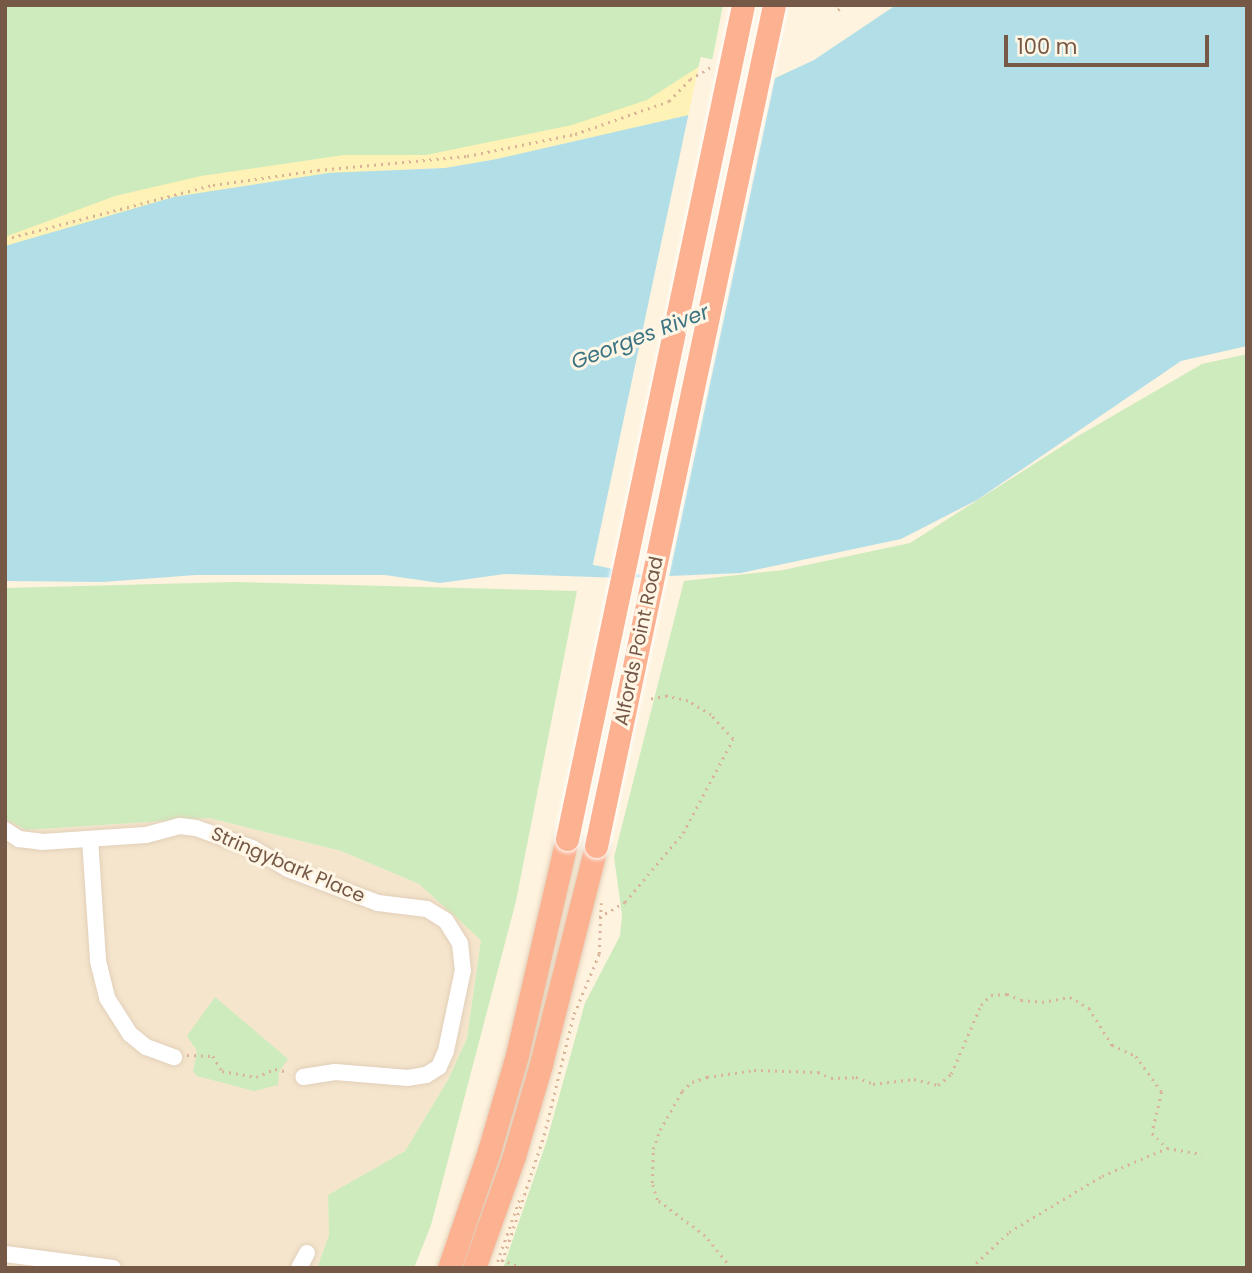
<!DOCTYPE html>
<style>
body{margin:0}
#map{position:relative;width:1252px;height:1273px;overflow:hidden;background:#fef3de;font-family:Poppins,sans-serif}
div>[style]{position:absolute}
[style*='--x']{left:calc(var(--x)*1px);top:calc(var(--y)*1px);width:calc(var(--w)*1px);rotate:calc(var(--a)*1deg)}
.residential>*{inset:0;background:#f5e5cc}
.green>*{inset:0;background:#ceebbd}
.sand>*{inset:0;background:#fff2b7}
.water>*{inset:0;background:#b2dee8}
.pier>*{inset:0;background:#fef3de;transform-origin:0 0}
.path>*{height:2.5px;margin-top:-1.25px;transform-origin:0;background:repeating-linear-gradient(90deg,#d9b498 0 2px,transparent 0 7px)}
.roads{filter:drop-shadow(0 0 2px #e2cfba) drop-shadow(0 0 2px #e2cfba)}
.minor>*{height:16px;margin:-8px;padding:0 8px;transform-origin:8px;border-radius:8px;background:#fff}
.highway>*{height:23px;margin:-11.5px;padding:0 11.5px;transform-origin:11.5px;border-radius:11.5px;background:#fcb191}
.bridges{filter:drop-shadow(0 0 2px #fff) drop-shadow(0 0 2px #fff)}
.highway-bridge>*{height:23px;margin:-11.5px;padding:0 11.5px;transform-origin:11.5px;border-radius:11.5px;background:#fcb191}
span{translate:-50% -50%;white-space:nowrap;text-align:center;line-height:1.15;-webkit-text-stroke:6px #fff6e6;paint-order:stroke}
.street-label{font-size:19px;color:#755845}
.water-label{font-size:21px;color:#3b7483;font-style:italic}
.frame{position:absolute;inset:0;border:7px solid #755845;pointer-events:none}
.scale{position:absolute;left:1004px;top:35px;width:205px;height:32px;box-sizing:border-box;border:4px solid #755845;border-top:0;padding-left:9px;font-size:21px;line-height:24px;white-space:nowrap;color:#755845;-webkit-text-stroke:5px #fff6e6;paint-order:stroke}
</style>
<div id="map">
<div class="residential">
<div style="clip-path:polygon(209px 818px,341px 851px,419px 884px,481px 940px,467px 1038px,448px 1080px,405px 1151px,328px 1195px,329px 1235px,317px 1268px,5px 1268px,5px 819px,26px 830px)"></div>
</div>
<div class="green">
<div style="clip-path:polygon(5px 5px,723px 5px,702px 112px,497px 159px,251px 183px,5px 246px)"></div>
<div style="clip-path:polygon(1247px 354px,1247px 1268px,503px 1268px,547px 1140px,585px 1003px,620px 936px,622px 915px,614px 857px,684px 581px,783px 570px,910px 543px,1078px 436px,1202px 364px)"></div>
<div style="clip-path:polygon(234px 582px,577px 591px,516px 901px,431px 1225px,414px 1268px,317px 1268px,329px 1235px,328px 1195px,405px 1151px,448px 1080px,467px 1038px,481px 940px,419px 884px,341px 851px,209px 818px,26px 830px,5px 819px,5px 588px)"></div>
<div style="clip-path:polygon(215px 997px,288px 1059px,279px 1072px,278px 1085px,254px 1091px,197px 1076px,193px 1071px,197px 1051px,187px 1036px)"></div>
</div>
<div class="sand">
<div style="clip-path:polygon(700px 66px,702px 112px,497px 159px,445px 168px,329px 173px,174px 197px,5px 246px,5px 237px,115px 196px,201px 176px,344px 155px,426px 155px,572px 125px,647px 100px)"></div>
</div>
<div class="water">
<div style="clip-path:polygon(896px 5px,1247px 5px,1247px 346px,1181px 361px,977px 500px,901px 539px,741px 573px,622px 578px,505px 574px,440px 583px,385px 575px,196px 575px,103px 582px,5px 581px,5px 246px,174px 197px,329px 173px,445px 168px,497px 159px,702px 112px,814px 60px)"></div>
</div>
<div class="pier">
<div style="left:776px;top:73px;width:519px;height:77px;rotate:102deg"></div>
</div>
<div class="path">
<div style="--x:837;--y:5;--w:5;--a:79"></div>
<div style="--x:838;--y:10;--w:8;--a:-40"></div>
<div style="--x:5;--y:239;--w:215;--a:-14.6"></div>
<div style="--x:213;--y:185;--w:106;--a:-8.1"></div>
<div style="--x:318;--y:170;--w:150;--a:-5.4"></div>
<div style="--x:467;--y:156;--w:110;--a:-11.5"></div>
<div style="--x:575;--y:134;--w:100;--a:-19.3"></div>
<div style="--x:669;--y:101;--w:30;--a:-46"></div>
<div style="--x:690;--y:79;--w:24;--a:-30"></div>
<div style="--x:599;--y:917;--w:30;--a:-30"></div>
<div style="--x:625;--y:902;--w:90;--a:-50"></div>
<div style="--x:683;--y:833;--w:106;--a:-62"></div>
<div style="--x:733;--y:739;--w:33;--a:-133"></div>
<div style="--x:711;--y:715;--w:27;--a:-149"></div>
<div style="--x:688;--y:701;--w:22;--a:-167"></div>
<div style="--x:667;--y:696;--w:21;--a:169"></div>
<div style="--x:574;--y:1014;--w:65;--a:-67.4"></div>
<div style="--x:599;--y:954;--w:51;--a:-87.8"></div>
<div style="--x:187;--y:1055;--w:26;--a:2"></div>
<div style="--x:213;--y:1056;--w:17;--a:59"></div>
<div style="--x:222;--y:1071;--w:35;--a:10"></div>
<div style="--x:256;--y:1077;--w:21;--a:-23"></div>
<div style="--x:275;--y:1069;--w:14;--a:12"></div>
<div style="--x:501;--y:1260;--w:25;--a:18"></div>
<div style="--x:495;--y:1268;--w:77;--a:-70.4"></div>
<div style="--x:500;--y:1268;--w:140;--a:-71.7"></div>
<div style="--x:544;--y:1135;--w:122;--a:-76.2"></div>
<div style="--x:731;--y:1268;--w:41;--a:-129.1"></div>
<div style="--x:705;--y:1236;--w:60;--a:-143.1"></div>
<div style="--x:657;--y:1200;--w:18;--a:-106"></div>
<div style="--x:652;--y:1183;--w:34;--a:-88"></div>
<div style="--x:653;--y:1149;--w:20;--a:-70"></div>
<div style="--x:660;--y:1130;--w:45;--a:-60.6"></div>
<div style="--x:682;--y:1091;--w:13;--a:-42"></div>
<div style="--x:692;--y:1082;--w:16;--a:-18"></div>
<div style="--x:707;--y:1077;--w:48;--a:-8.5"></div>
<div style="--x:754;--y:1070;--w:64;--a:1.8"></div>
<div style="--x:818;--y:1072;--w:14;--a:25"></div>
<div style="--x:831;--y:1078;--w:25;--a:-2"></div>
<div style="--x:856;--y:1077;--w:18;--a:22"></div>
<div style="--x:873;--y:1084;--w:41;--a:-7"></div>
<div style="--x:914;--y:1079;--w:25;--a:14"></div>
<div style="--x:938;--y:1085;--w:17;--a:-40"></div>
<div style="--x:951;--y:1074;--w:75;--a:-66.5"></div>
<div style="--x:981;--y:1005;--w:14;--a:-45"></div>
<div style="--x:991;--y:995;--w:16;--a:-4"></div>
<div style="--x:1007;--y:994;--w:15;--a:23"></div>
<div style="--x:1021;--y:1000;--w:21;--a:5"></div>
<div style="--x:1042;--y:1002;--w:28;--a:-10"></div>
<div style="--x:1070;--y:997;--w:22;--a:30"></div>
<div style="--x:1089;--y:1008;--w:44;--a:58.1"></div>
<div style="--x:1112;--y:1045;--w:26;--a:25"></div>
<div style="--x:1136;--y:1056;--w:44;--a:54.2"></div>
<div style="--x:1162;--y:1092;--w:42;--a:103.7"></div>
<div style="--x:1152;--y:1133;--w:21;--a:45"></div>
<div style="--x:971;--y:1268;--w:52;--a:-43.5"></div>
<div style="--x:1009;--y:1232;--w:109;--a:-31.1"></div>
<div style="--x:1102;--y:1176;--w:71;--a:-23.3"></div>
<div style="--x:1167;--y:1148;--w:35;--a:10"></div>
</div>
<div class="roads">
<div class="minor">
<div style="--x:5;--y:830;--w:17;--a:33"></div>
<div style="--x:19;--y:839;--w:23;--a:7"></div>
<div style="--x:42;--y:842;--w:104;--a:-3.9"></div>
<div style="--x:146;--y:835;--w:35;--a:-15"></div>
<div style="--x:180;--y:826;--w:16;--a:7"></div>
<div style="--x:196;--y:828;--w:59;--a:19.7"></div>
<div style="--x:252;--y:848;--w:42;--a:30.3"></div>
<div style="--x:288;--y:869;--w:96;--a:20.7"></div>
<div style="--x:378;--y:903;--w:49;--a:7"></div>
<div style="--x:427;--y:909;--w:22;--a:32"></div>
<div style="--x:446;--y:921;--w:26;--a:58"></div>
<div style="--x:460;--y:943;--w:27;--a:84"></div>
<div style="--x:463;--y:970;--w:83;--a:101.9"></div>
<div style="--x:446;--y:1051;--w:17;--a:114"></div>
<div style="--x:439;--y:1067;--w:15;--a:148"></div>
<div style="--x:426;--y:1075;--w:18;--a:171"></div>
<div style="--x:408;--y:1078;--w:73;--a:-175.3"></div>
<div style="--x:335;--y:1072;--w:32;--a:171"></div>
<div style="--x:90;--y:839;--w:122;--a:86.2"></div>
<div style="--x:98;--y:961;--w:38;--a:76"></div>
<div style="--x:107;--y:998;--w:43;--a:57.4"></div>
<div style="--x:130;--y:1034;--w:21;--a:39"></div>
<div style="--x:146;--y:1047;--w:30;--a:20"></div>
<div style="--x:5;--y:1254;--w:109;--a:7.4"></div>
<div style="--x:299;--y:1268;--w:17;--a:-62"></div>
</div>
<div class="highway">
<div style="--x:449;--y:1268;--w:124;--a:-71.1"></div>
<div style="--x:489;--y:1151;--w:100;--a:-73.7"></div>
<div style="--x:517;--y:1055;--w:222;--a:-77"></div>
<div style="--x:474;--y:1268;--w:119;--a:-70.3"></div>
<div style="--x:514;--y:1156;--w:96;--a:-73.6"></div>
<div style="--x:541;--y:1064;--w:225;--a:-75.8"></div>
</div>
</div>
<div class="bridges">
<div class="highway-bridge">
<div style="--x:567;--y:839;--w:852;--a:-78.08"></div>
<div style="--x:596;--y:846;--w:860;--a:-78.05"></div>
</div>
</div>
<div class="street-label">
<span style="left:639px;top:641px;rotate:-78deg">Alfords Point Road</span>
<span style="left:288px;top:865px;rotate:23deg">Stringybark Place</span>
</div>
<div class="water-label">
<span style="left:640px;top:337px;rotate:-21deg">Georges River</span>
</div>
<div class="frame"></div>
<div class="scale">100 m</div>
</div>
